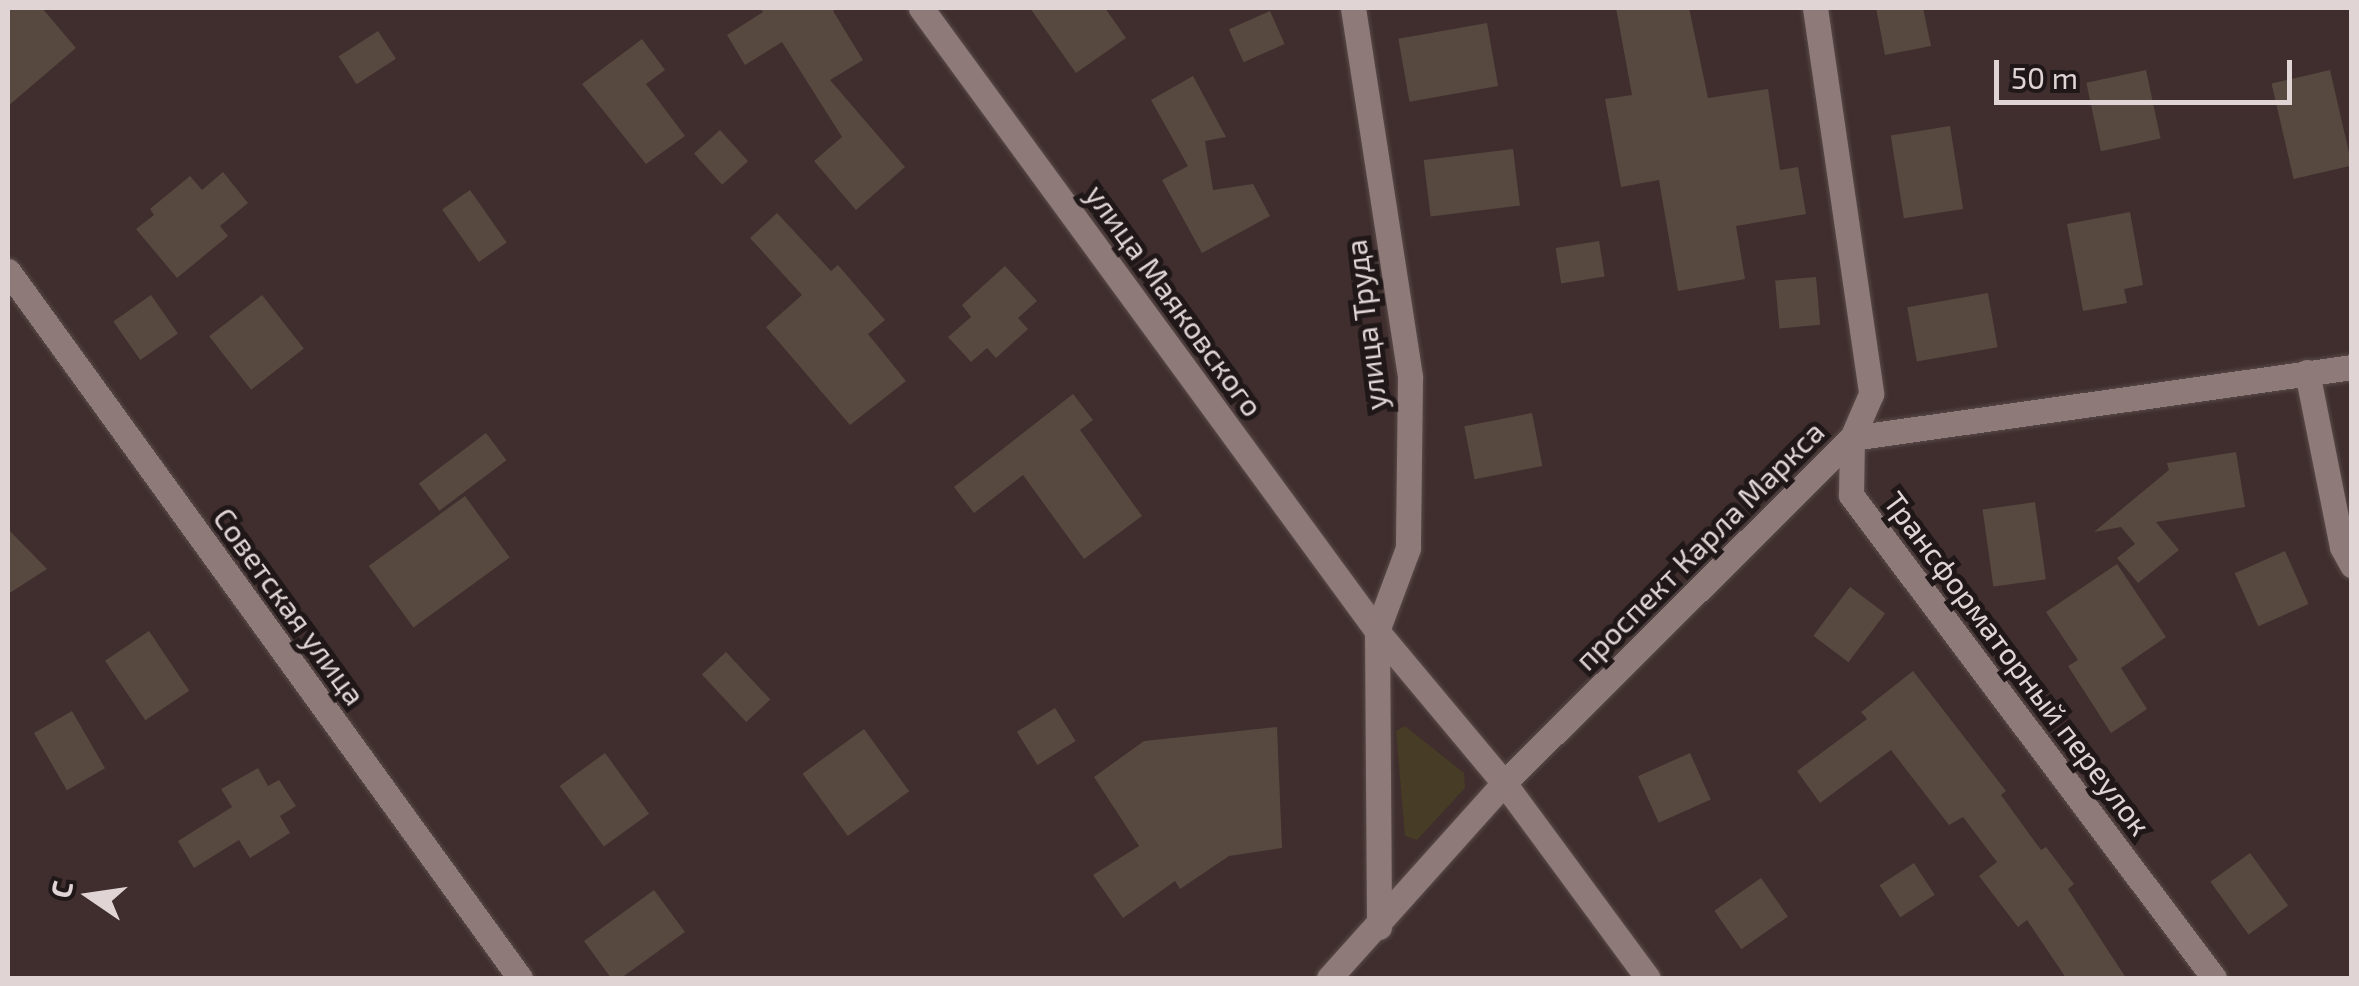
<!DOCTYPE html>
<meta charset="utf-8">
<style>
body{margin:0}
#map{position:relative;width:2359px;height:986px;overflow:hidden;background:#3f2e2d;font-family:"Exo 2",sans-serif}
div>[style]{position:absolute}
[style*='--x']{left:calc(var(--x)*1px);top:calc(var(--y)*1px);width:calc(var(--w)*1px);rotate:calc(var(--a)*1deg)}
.green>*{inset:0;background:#473c25}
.building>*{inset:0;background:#574940;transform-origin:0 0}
.roads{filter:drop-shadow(0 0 2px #594b4a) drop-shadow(0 0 2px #594b4a)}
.minor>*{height:25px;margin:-12.5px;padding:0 12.5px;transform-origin:12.5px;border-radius:12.5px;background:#8e7a78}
span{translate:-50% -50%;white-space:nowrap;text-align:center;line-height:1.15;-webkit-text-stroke:10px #201818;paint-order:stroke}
.street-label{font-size:30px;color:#e0d5d4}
.frame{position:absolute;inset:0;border:10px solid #e0d5d4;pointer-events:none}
.north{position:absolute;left:40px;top:846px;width:100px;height:100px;-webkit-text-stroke:8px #201818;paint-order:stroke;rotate:283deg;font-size:28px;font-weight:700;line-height:40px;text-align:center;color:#e0d5d4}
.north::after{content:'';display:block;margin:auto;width:35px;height:45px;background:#e0d5d4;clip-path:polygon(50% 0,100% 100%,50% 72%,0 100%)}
.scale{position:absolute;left:1994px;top:60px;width:298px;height:45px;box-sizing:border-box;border:5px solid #e0d5d4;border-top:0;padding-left:12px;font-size:30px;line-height:35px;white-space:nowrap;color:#e0d5d4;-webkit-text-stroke:8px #201818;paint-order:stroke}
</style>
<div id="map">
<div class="green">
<div style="clip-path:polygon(1405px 726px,1464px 773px,1465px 788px,1417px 840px,1405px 836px,1396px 731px)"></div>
</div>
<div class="building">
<div style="clip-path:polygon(8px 8px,42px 8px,76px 48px,8px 106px)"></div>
<div style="clip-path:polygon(760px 8px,839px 8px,833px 11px,863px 60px,830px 80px,905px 167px,856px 210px,814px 161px,842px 137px,782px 42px,745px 65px,727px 35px,763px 12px)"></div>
<div style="clip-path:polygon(1030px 8px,1105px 8px,1126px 38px,1076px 73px)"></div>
<div style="clip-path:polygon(1616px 8px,1689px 8px,1708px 98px,1768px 89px,1780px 170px,1798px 167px,1806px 214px,1736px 226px,1745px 279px,1678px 291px,1659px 180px,1621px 187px,1605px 99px,1632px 95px)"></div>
<div style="clip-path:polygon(1876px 8px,1923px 8px,1931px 46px,1885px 55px)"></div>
<div style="left:1270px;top:11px;width:36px;height:45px;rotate:66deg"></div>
<div style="left:1487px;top:23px;width:64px;height:90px;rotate:80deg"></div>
<div style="left:378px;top:31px;width:33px;height:47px;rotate:57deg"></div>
<div style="clip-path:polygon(642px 39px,665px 70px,646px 84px,685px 136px,646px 164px,582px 84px)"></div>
<div style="left:2146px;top:70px;width:70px;height:61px;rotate:78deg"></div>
<div style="left:2330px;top:70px;width:98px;height:60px;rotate:77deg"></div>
<div style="clip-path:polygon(1193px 76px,1226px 137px,1205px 141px,1213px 190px,1253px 184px,1270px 216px,1202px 253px,1162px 180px,1188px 166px,1151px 100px)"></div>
<div style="left:1950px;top:126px;width:84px;height:60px;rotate:81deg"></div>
<div style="left:720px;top:130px;width:42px;height:35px;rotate:48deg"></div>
<div style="left:1513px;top:149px;width:57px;height:90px;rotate:83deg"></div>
<div style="clip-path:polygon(223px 172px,248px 203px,220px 226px,228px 236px,177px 278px,136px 229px,154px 215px,150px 209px,190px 176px,202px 190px)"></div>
<div style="left:470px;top:190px;width:64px;height:34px;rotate:55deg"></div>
<div style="clip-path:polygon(2130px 212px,2143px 285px,2124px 289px,2127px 303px,2083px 311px,2067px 224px)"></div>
<div style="clip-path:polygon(777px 213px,831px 271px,838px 265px,885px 320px,868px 334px,906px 381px,850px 425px,766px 327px,802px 295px,750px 238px)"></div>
<div style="left:1599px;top:241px;width:36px;height:44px;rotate:81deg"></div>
<div style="clip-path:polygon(1005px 266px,1037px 301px,1018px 318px,1028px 329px,996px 358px,987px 348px,971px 362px,948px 337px,971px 317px,962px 305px)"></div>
<div style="left:1816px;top:277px;width:48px;height:41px;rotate:85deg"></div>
<div style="left:1988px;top:293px;width:55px;height:82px;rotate:80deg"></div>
<div style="left:151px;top:295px;width:47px;height:46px;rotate:55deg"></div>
<div style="left:262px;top:295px;width:68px;height:67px;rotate:52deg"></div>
<div style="clip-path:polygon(1073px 394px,1093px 420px,1080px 430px,1142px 516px,1084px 559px,1023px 475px,974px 513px,954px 487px)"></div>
<div style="left:1532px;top:413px;width:54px;height:69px;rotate:79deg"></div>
<div style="left:486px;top:433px;width:34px;height:84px;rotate:53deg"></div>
<div style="clip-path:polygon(2236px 452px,2245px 507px,2156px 522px,2179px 550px,2138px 583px,2117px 558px,2135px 544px,2121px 527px,2094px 532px,2169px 470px,2167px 463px)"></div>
<div style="left:465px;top:496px;width:76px;height:119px;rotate:54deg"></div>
<div style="left:2035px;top:502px;width:78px;height:53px;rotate:82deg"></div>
<div style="clip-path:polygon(8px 529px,47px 569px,8px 594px)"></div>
<div style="left:2285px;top:551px;width:58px;height:55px;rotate:66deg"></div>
<div style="clip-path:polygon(2117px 564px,2166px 637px,2121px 668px,2147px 709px,2111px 733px,2068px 666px,2078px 660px,2046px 612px)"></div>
<div style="left:1850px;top:587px;width:44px;height:61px;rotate:37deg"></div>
<div style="left:149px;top:631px;width:72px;height:53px;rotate:56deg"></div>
<div style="left:726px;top:652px;width:65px;height:33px;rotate:47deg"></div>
<div style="clip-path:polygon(1913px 671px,2006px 791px,2001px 795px,2041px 850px,2046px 847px,2074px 884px,2068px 889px,2126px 978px,2066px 978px,2027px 920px,2018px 927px,1979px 876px,1997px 862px,1963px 817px,1949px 825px,1891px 750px,1820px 803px,1797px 771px,1867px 719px,1861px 712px)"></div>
<div style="left:1055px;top:708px;width:39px;height:45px;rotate:58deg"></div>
<div style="left:72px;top:711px;width:66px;height:44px;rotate:60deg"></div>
<div style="clip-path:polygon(1277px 727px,1282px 848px,1229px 856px,1180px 889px,1175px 881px,1123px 918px,1093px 875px,1139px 846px,1094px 777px,1144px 741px)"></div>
<div style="left:864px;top:729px;width:77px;height:76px;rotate:54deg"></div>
<div style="left:605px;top:753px;width:75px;height:56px;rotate:54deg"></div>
<div style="left:1690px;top:753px;width:51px;height:57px;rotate:66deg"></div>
<div style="clip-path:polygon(258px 768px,268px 786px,279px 780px,296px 806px,280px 816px,290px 833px,250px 858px,239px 840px,194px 868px,178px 841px,232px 807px,221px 789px)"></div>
<div style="left:2250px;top:853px;width:65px;height:49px;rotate:54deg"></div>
<div style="left:1914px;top:863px;width:38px;height:41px;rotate:57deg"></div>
<div style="left:1761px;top:878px;width:47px;height:57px;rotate:55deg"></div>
<div style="clip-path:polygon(654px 890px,685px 932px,621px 978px,611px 978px,584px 941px)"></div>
</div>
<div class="roads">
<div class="minor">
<div style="--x:921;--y:8;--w:772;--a:53.8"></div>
<div style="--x:1377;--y:631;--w:198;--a:50.1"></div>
<div style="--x:1504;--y:783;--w:242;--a:53.6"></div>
<div style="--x:1353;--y:8;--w:374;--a:81.2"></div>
<div style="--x:1410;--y:378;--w:170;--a:90.7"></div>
<div style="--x:1408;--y:548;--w:89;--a:110.5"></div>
<div style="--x:1377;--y:631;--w:296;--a:89.6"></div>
<div style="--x:1815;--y:8;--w:390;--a:81.7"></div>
<div style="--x:1871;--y:394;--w:48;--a:113.4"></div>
<div style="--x:1852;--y:438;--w:57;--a:91"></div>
<div style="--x:1851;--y:495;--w:604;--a:53.07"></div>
<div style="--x:8;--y:271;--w:873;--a:54.09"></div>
<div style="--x:2307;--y:372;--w:178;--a:78.7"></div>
<div style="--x:2342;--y:547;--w:21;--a:61"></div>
<div style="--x:1329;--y:978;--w:262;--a:-48.1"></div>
<div style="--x:1504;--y:783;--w:490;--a:-44.8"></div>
<div style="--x:1852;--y:438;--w:505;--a:-8.08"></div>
</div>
</div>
<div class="street-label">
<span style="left:1175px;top:300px;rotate:54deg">улица Маяковского</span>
<span style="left:1365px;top:325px;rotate:-97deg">улица Труда</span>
<span style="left:1699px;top:545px;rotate:-45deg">проспект Карла Маркса</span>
<span style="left:290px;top:606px;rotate:54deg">Советская улица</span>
<span style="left:2018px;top:663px;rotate:53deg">Трансформаторный переулок</span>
</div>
<div class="frame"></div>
<div class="north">С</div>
<div class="scale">50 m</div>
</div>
